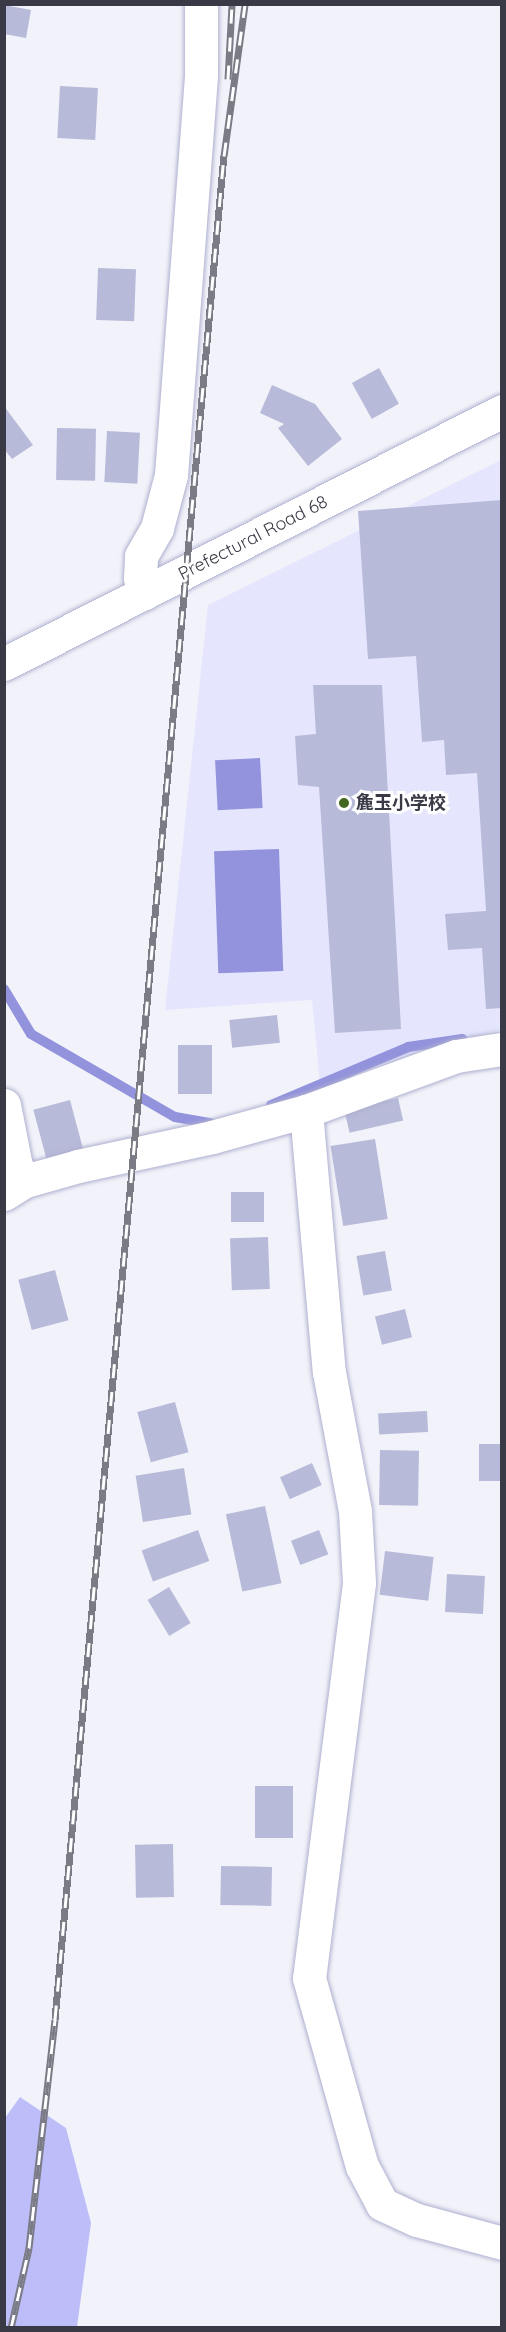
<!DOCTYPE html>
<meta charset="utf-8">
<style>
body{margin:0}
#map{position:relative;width:506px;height:2332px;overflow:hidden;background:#f2f3fa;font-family:Quicksand,"Noto Sans JP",sans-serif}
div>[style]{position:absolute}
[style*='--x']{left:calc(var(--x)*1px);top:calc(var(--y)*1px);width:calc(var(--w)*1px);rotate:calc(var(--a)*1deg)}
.built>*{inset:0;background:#e5e6fe}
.green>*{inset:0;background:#bdbef9}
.water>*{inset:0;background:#9393dd;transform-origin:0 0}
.stream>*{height:10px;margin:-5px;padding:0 5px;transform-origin:5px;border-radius:5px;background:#9393dd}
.building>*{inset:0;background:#b8bad9;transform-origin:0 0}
.roads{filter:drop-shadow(0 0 2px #aeafcf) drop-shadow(0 0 2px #aeafcf)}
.street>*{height:33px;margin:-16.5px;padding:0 16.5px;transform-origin:16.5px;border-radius:16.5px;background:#fff}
.primary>*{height:33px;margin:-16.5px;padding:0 16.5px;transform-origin:16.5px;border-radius:16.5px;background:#fff}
.rail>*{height:7px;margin-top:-3.5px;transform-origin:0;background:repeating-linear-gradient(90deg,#fff 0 14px,#7b7b86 0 28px);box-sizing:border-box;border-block:2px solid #7b7b86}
.dots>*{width:16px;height:16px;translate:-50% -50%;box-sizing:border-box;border:3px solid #fff;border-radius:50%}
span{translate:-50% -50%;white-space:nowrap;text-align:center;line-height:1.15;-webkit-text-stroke:6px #fff;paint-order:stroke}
.street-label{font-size:18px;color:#3a3a47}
.poi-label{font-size:18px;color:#3a3a47;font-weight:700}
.left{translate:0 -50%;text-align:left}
.frame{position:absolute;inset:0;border:6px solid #3a3a47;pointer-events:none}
</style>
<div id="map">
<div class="built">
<div style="clip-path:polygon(501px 460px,501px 1029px,320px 1084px,312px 1000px,165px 1010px,208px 605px)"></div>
</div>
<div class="green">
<div style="clip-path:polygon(20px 2097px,66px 2128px,91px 2223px,77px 2327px,5px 2327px,5px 2118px)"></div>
</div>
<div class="water">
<div style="left:260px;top:758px;width:50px;height:45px;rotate:87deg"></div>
<div style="left:279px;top:849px;width:122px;height:65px;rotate:88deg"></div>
</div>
<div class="stream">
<div style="--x:4;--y:989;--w:52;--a:59"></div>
<div style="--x:31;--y:1034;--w:166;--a:30"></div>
<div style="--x:175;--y:1117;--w:36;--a:10"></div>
<div style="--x:271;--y:1105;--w:149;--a:-22.9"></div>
<div style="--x:408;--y:1047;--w:55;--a:-8.4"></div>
</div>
<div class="building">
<div style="clip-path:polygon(4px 5px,31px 10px,26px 38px,4px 34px)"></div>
<div style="left:60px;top:86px;width:38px;height:52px;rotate:3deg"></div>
<div style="left:98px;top:268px;width:38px;height:52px;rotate:2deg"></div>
<div style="left:379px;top:368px;width:41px;height:31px;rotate:61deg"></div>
<div style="clip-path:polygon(272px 385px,315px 404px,342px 439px,308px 466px,278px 428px,284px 424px,260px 413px)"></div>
<div style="clip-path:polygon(4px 406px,33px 445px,12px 459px,4px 449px)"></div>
<div style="left:57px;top:428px;width:39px;height:52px;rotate:1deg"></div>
<div style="left:107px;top:431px;width:33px;height:51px;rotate:3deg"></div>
<div style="clip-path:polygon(502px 500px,502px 1008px,486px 1009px,482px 948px,448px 950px,445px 914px,486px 911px,477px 773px,446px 775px,444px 740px,422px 742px,416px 656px,368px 659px,358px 511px)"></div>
<div style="clip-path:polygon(313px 685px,382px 685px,401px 1029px,335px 1033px,319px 787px,298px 785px,295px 736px,316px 734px)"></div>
<div style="left:277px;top:1015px;width:28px;height:48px;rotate:84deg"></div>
<div style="left:178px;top:1045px;width:34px;height:49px"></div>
<div style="left:398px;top:1098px;width:23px;height:55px;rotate:77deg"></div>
<div style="left:70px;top:1100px;width:53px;height:38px;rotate:75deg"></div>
<div style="left:375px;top:1139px;width:81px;height:45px;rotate:81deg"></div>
<div style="left:264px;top:1192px;width:30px;height:33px;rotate:90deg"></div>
<div style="left:268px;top:1237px;width:52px;height:38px;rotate:88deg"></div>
<div style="left:385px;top:1251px;width:40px;height:29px;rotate:80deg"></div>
<div style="left:55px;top:1270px;width:52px;height:38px;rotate:75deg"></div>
<div style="left:405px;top:1309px;width:29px;height:31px;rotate:76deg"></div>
<div style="left:175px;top:1402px;width:52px;height:39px;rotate:75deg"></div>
<div style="left:427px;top:1411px;width:21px;height:49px;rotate:87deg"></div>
<div style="left:479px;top:1444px;width:23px;height:37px"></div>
<div style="left:380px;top:1450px;width:39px;height:55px;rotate:1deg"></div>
<div style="left:312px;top:1463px;width:24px;height:35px;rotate:66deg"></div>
<div style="left:184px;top:1468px;width:47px;height:49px;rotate:81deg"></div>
<div style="left:265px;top:1506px;width:79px;height:40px;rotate:78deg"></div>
<div style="left:198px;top:1530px;width:33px;height:60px;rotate:70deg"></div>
<div style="left:319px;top:1530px;width:26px;height:30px;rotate:69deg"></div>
<div style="left:385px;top:1551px;width:49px;height:44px;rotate:7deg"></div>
<div style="left:447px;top:1574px;width:38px;height:38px;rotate:3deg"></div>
<div style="left:169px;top:1587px;width:42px;height:25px;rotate:59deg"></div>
<div style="left:255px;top:1786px;width:38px;height:52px"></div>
<div style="left:173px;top:1844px;width:53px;height:38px;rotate:89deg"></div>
<div style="left:221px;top:1866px;width:51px;height:39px;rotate:1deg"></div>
</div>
<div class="roads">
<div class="street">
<div style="--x:145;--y:593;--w:16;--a:-108"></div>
<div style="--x:140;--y:578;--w:22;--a:-87"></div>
<div style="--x:141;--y:556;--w:32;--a:-60"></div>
<div style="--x:157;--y:528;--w:55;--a:-75.2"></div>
<div style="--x:171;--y:475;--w:402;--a:-85.7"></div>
<div style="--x:201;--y:74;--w:70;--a:-90"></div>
<div style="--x:4;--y:1105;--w:62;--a:78.9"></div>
<div style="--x:16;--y:1166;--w:17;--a:59"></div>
<div style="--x:306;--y:1111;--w:262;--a:85"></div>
<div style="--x:329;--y:1372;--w:141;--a:79.4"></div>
<div style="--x:355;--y:1511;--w:72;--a:86.8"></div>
<div style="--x:359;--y:1583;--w:398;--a:97.2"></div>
<div style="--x:309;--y:1978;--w:195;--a:74.3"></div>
<div style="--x:362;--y:2166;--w:43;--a:62.2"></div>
<div style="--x:382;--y:2204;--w:38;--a:25"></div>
<div style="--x:417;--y:2220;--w:88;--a:15.1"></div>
<div style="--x:4;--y:1194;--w:25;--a:-32"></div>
<div style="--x:25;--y:1181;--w:55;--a:-15.8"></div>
<div style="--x:78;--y:1166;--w:137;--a:-12.2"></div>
<div style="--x:212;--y:1137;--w:98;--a:-15.5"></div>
<div style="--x:306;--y:1111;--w:160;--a:-20.1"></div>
<div style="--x:456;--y:1056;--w:47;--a:-8.7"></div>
</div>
<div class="primary">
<div style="--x:4;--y:664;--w:559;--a:-26.93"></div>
</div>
</div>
<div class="rail">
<div style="--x:228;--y:79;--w:75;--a:-86.9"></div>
<div style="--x:11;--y:2328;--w:82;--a:-77.3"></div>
<div style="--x:29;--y:2248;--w:230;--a:-83.5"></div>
<div style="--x:55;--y:2019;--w:1871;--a:-84.82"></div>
<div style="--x:224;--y:156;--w:153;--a:-82.1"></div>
</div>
<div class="dots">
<div style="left:344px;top:803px;background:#426721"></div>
</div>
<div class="street-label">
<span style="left:253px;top:538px;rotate:-27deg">Prefectural Road 68</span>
</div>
<div class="poi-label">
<span class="left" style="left:356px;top:803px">麁玉小学校</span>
</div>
<div class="frame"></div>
</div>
